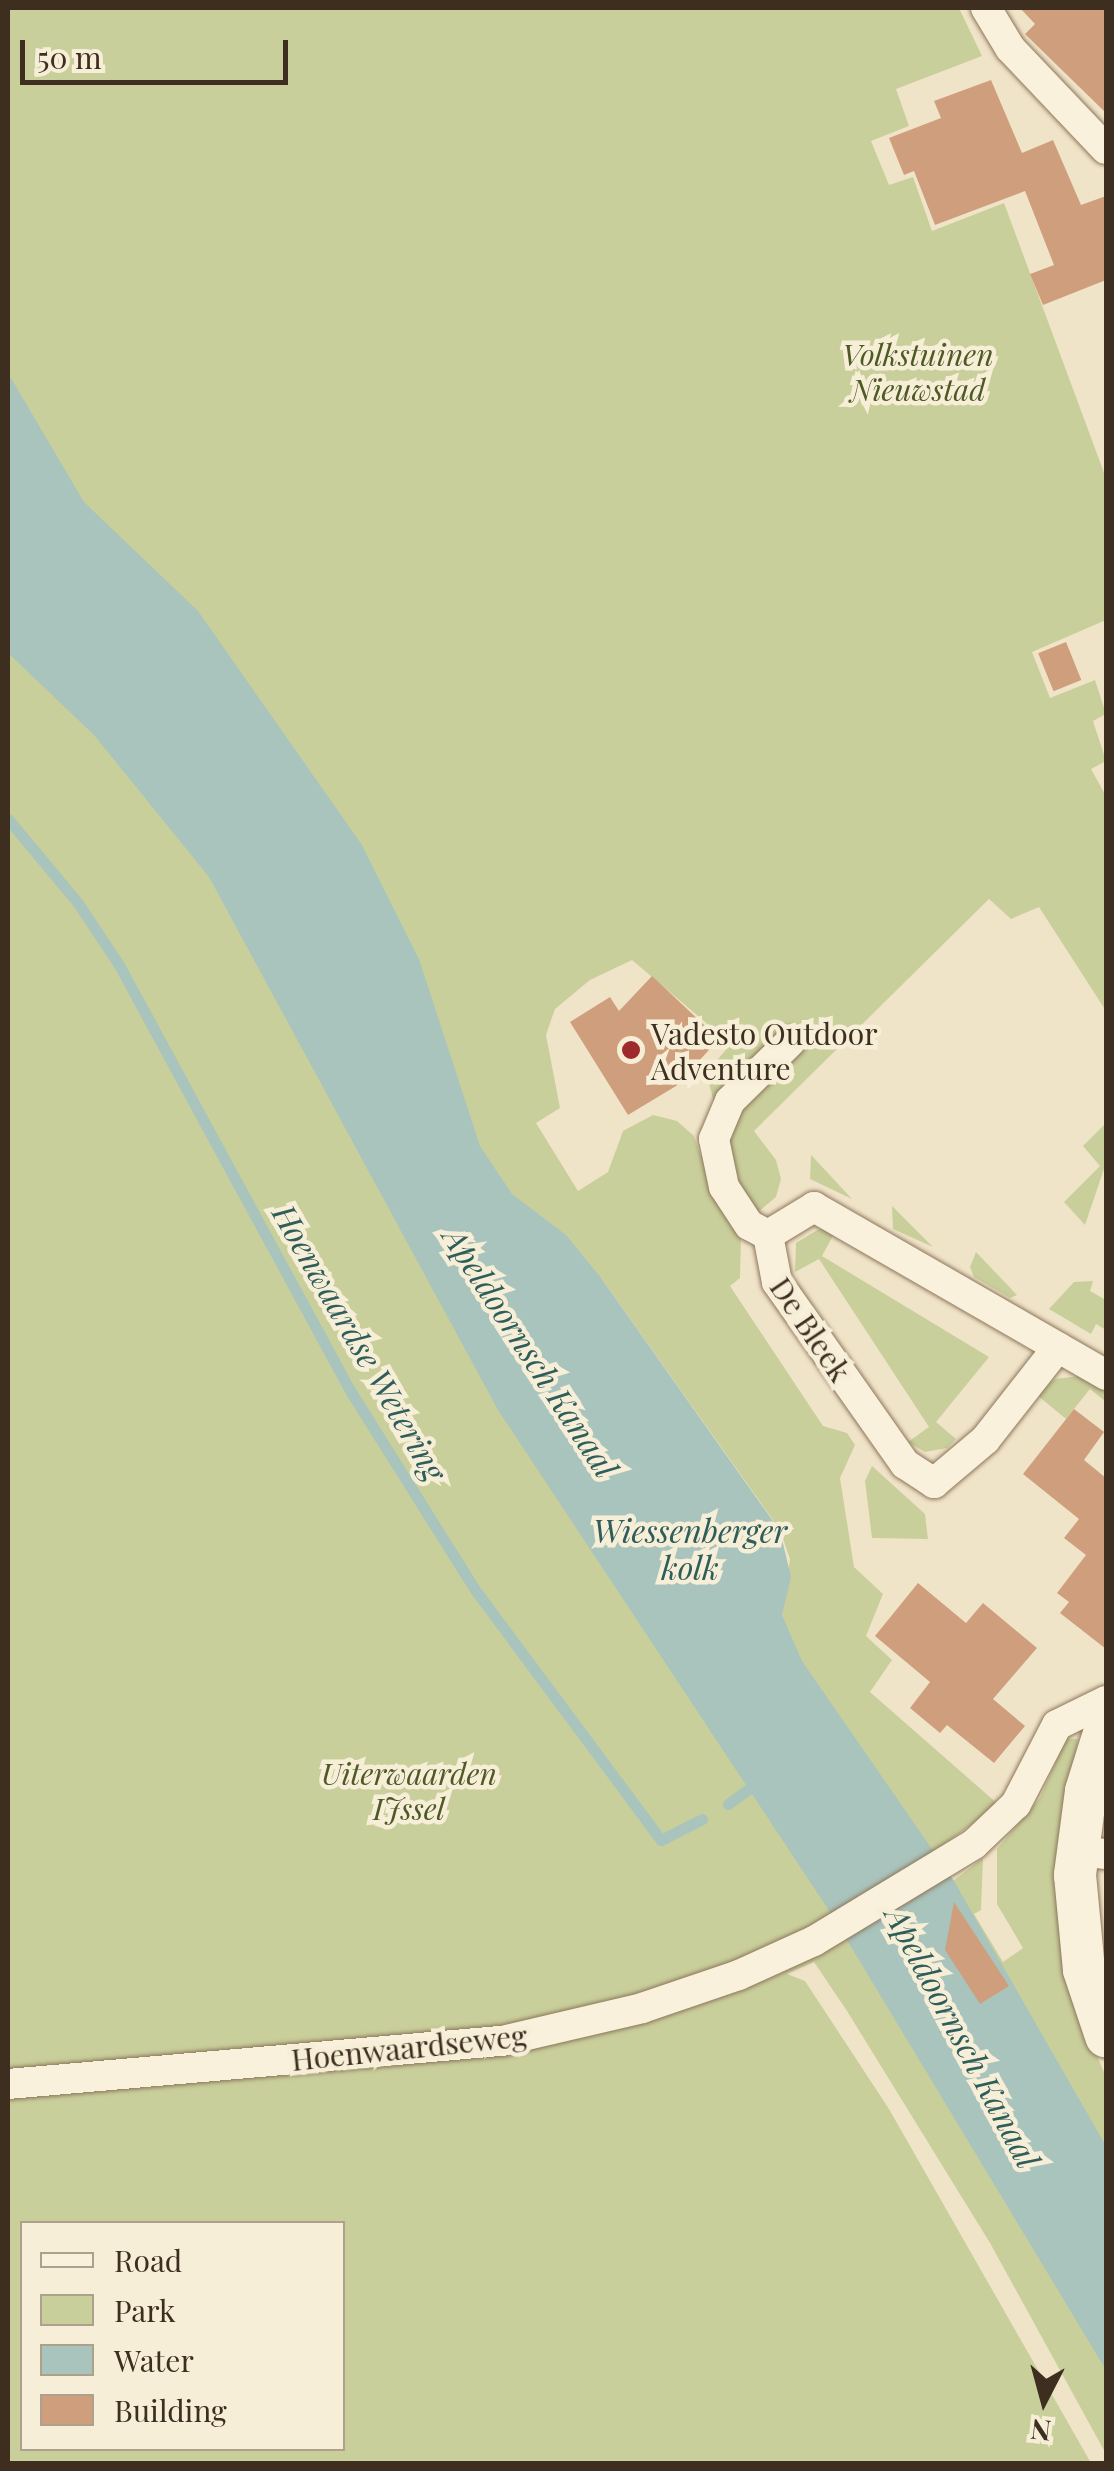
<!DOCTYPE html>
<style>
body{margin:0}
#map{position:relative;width:1114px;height:2471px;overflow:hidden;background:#f0e4c8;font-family:"Playfair Display",serif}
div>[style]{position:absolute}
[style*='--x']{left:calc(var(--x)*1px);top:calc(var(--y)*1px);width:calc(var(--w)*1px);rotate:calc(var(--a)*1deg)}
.green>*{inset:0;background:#c9cf9b}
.water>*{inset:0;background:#a9c4bc}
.stream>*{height:11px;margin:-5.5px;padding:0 5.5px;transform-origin:5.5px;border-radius:5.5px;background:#a9c4bc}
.building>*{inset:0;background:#cf9f7d;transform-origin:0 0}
.roads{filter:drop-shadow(0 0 2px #8d765c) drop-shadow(0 0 2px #8d765c)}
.minor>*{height:30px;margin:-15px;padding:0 15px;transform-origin:15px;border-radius:15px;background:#faf1dc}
.secondary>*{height:42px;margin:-21px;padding:0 21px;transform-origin:21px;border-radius:21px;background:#faf1dc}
.dots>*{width:28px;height:28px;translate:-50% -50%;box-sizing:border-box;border:5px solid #f7eed8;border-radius:50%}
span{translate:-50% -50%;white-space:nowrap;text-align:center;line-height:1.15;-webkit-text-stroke:9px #f7eed8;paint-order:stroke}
.park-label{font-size:30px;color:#4d5a26;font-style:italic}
.poi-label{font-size:30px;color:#3d2e20}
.left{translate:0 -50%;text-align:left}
.street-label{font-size:30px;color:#3d2e20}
.water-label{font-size:32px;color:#2f5d5a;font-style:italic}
.frame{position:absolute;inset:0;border:10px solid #3d2e20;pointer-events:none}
.legend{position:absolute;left:20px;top:2221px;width:325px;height:230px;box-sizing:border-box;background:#f7eed8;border:2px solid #ada18e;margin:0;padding:12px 18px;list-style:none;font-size:30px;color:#3d2e20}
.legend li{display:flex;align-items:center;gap:20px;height:50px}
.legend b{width:50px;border:2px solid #ada18e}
.north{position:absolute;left:994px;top:2351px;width:100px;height:100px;-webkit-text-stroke:8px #f7eed8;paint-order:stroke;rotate:186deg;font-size:28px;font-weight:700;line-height:40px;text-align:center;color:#3d2e20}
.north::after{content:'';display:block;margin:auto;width:35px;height:45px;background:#3d2e20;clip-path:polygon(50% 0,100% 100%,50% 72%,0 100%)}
.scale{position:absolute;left:20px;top:40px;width:268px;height:45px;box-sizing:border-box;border:5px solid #3d2e20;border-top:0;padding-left:12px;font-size:30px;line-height:35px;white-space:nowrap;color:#3d2e20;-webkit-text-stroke:8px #f7eed8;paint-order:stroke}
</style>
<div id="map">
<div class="green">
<div style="clip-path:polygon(evenodd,8px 8px,959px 8px,982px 56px,896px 89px,909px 126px,871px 141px,889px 185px,913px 177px,932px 231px,1004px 203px,1106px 478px,1106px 620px,1032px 652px,1050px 698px,1095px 680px,1106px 714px,1093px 721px,1106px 761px,1091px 769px,1106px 796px,1106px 1011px,1039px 907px,1011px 919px,989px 899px,754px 1131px,776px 1160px,781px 1179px,776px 1197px,758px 1212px,740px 1197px,706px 1073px,731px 1044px,632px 960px,590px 980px,555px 1009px,546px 1035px,560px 1108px,536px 1123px,578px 1191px,608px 1172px,623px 1131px,653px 1115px,677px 1121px,694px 1136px,712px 1188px,741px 1238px,740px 1278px,730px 1286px,823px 1426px,847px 1433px,855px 1445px,840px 1478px,854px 1567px,883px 1594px,866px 1636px,892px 1660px,870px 1692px,999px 1805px,933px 1852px,953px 1881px,983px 1858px,981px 1910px,974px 1914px,1003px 1962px,1023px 1948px,997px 1904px,997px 1849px,1040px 1798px,1066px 1739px,1078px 1739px,1058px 1852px,1085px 2030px,1106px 2076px,1106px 2454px,990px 2243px,847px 2011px,814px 1962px,787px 1974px,805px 1981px,889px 2109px,1091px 2463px,8px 2464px,8px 8px,601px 1278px,780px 1530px,790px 1559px,782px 1615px,789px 1637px,601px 1278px,8px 8px,22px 2224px,342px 2224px,342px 2448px,22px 2448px,22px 2224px)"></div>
<div style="clip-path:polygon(1106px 1123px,1106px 1163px,1085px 1225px,1064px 1202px,1100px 1166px,1083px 1146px)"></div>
<div style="clip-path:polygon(811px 1155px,814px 1158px,852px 1199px,810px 1179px)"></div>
<div style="clip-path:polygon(892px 1206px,933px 1247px,893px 1229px)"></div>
<div style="clip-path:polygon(819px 1229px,835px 1232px,822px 1256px,989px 1357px,936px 1422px,956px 1439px,947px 1448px,925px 1452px,908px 1442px,929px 1427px,819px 1259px,795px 1272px,796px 1243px)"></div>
<div style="clip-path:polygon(976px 1252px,1017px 1295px,1010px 1298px,974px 1277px,970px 1267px)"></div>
<div style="clip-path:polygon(1093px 1281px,1090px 1291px,1106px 1300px,1106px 1330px,1096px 1324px,1091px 1334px,1049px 1309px,1074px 1282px)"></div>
<div style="clip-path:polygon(1080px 1376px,1106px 1389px,1106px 1402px,1090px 1389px,1066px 1419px,1037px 1395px,1055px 1379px)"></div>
<div style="clip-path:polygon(872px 1466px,925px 1514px,928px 1539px,872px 1538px,865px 1481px)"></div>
</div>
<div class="water">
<div style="clip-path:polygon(8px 373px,84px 502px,198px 611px,362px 845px,419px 959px,480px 1146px,512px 1194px,566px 1235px,601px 1278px,780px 1531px,791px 1577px,782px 1615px,802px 1661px,954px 1881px,1106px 2146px,1106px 2370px,830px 1912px,498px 1410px,209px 877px,94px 735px,8px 653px)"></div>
</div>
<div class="stream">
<div style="--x:8;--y:819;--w:109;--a:50.2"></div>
<div style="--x:78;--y:903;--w:74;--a:56.5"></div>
<div style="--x:119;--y:965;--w:486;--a:61.5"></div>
<div style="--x:351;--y:1392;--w:235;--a:57.9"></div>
<div style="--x:476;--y:1591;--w:310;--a:53.4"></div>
<div style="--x:661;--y:1840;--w:46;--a:-27.1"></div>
<div style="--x:728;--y:1804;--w:41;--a:-36"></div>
</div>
<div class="building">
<div style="clip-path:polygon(1020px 8px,1106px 8px,1106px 113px,1025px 34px,1035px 24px)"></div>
<div style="clip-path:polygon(991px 80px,1022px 153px,1053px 140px,1081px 205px,1106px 196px,1106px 280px,1043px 305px,1030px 274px,1054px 265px,1025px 191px,935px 225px,914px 171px,904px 175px,889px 138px,941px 118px,934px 101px)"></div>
<div style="left:1066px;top:642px;width:41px;height:30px;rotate:68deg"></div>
<div style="clip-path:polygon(652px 976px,719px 1039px,676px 1086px,628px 1115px,570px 1022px,610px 997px,619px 1011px)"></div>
<div style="clip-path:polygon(1074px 1409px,1104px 1432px,1084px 1460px,1106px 1478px,1106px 1649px,1060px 1613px,1069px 1602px,1057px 1593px,1086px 1555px,1064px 1538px,1079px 1519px,1023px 1474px)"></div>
<div style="clip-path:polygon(918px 1583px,966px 1623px,983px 1603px,1037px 1648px,993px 1699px,1025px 1726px,994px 1763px,947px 1725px,940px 1733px,910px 1708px,930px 1682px,875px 1636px)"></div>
<div style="clip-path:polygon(954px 1902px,1009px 1986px,980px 2004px,945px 1950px)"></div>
</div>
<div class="roads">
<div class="minor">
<div style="--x:986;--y:8;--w:47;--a:59"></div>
<div style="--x:1010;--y:48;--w:139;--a:46.5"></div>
<div style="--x:768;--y:1235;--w:48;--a:79.2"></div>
<div style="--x:777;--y:1282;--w:223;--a:54.9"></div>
<div style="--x:905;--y:1464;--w:35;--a:33"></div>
<div style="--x:934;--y:1483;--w:67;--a:-40.1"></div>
<div style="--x:985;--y:1440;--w:118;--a:-51.9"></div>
<div style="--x:768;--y:1235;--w:54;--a:-31.3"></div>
<div style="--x:814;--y:1207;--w:337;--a:29.9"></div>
<div style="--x:768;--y:1235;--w:21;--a:-152"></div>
<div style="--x:749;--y:1225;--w:45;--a:-123.3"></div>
<div style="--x:724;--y:1187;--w:49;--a:-101.8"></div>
<div style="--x:714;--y:1139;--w:41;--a:-67.2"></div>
<div style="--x:730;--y:1101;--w:84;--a:-44.5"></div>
<div style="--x:1076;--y:1851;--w:30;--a:6"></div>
<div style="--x:8;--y:2084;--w:500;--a:-5"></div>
<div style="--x:506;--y:2040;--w:140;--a:-13.2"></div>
<div style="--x:642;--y:2008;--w:102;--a:-18.8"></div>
<div style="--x:739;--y:1975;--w:82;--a:-24.4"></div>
<div style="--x:814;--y:1941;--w:187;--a:-31.2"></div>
<div style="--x:974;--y:1844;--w:58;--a:-43.6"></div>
<div style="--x:1016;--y:1804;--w:89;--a:-62.6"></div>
<div style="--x:1057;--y:1725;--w:55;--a:-26.1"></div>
</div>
<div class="secondary">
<div style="--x:1106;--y:1727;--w:67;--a:107.4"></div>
<div style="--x:1086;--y:1791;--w:85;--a:97.5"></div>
<div style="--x:1075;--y:1875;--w:95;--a:84.6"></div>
<div style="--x:1084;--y:1970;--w:70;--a:71.6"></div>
</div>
</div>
<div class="dots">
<div style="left:631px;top:1050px;background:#9e2a2b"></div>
</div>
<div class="park-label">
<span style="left:918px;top:371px">Volkstuinen<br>Nieuwstad</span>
<span style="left:409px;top:1790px">Uiterwaarden<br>IJssel</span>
</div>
<div class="poi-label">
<span class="left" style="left:651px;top:1050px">Vadesto Outdoor<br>Adventure</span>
</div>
<div class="street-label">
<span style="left:811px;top:1329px;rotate:56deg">De Bleek</span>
<span style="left:409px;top:2047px;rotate:-6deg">Hoenwaardseweg</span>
</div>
<div class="water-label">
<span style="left:360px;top:1342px;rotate:60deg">Hoenwaardse Wetering</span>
<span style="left:531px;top:1352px;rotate:57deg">Apeldoornsch Kanaal</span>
<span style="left:690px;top:1549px">Wiessenberger<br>kolk</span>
<span style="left:963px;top:2037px;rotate:62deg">Apeldoornsch Kanaal</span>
</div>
<div class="frame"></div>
<ul class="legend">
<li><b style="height:12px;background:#faf1dc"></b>Road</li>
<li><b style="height:28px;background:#c9cf9b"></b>Park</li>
<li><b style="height:28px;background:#a9c4bc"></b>Water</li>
<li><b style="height:28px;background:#cf9f7d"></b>Building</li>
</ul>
<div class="north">N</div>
<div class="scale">50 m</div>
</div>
